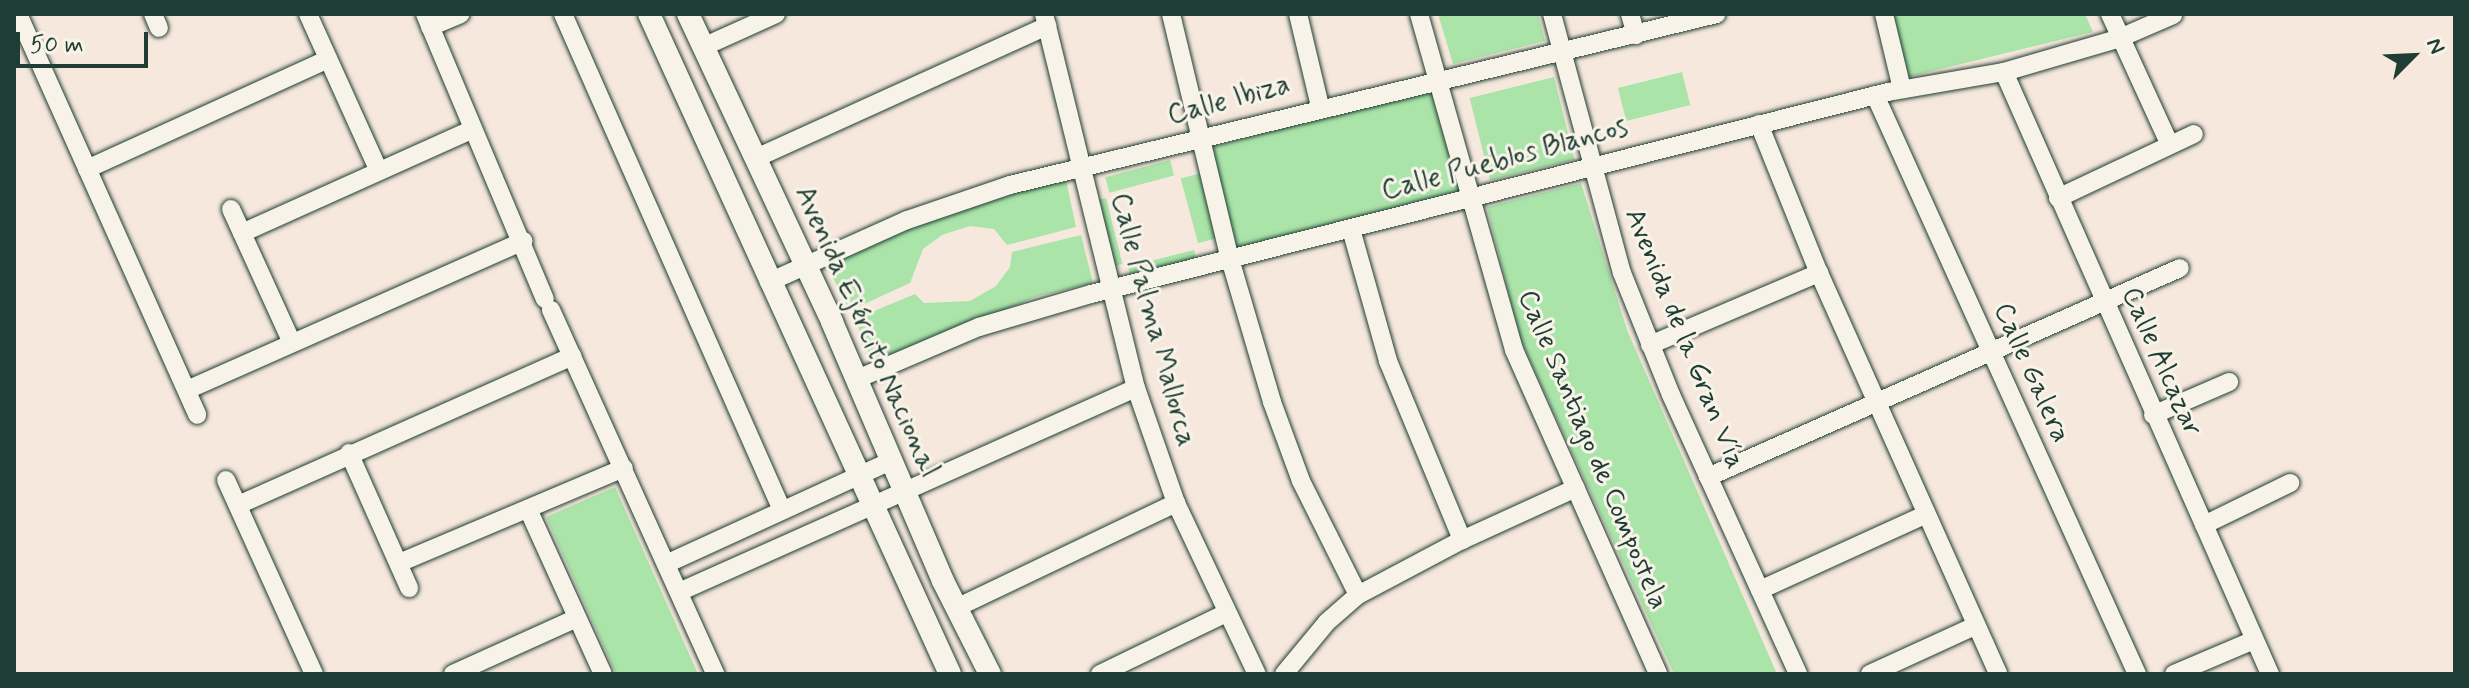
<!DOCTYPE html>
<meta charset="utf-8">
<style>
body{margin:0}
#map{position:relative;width:2469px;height:688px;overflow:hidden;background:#f7e8dd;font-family:Mynerve,sans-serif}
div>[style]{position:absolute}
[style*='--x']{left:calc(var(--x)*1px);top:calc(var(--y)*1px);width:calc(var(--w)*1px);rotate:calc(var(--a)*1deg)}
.green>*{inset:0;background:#abe4a9;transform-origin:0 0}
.roads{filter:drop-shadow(0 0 2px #1f3d34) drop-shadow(0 0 2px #1f3d34)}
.minor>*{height:18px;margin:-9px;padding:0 9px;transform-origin:9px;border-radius:9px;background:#f7f3e8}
.tertiary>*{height:22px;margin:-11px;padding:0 11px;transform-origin:11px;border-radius:11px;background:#f7f3e8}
span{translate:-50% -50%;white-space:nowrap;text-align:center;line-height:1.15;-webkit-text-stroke:6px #f7f3e8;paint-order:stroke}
.street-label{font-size:28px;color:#1f3d34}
.frame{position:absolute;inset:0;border:16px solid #1f3d34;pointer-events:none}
.north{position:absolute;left:2373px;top:16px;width:80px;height:80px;-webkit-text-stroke:6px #f7f3e8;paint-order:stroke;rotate:66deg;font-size:22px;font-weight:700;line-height:32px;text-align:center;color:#1f3d34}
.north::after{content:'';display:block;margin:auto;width:28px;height:36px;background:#1f3d34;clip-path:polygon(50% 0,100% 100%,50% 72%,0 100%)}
.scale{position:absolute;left:16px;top:32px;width:132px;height:36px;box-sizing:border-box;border:4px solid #1f3d34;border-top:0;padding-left:10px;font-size:24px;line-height:28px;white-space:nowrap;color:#1f3d34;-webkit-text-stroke:6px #f7f3e8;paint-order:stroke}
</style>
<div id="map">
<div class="green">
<div style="clip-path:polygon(1438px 14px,1538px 14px,1545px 41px,1453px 64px)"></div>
<div style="clip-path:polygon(1893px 14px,2085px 14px,2093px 32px,1908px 77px)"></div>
<div style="left:1682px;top:72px;width:34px;height:66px;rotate:76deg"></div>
<div style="left:1554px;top:77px;width:85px;height:87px;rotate:76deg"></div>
<div style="left:1436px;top:87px;width:107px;height:235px;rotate:75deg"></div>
<div style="left:1170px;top:160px;width:16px;height:67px;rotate:75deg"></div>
<div style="left:1201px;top:173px;width:67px;height:21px;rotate:75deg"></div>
<div style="clip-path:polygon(1066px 180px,1076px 227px,1007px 245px,994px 229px,970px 226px,942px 235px,923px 249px,910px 283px,849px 311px,826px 263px,953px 209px)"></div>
<div style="clip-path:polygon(1581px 183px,1627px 330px,1777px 674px,1674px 674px,1520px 339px,1487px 207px)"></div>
<div style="left:1106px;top:198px;width:68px;height:21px;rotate:76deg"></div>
<div style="clip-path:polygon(1081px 235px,1093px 283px,1035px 297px,874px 367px,855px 319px,915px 294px,924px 303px,970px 301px,996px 286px,1010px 267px,1012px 252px)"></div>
<div style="left:1194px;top:250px;width:21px;height:68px;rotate:76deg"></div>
<div style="clip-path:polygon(615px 487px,698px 674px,616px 674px,546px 517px)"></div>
</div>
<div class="roads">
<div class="minor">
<div style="--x:18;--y:14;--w:439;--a:65.9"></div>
<div style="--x:153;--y:14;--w:15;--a:67"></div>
<div style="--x:308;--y:14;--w:170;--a:65.7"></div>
<div style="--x:425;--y:14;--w:309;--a:67.2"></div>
<div style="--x:563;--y:14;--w:542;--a:66.18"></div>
<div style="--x:1044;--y:14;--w:385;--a:76.2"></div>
<div style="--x:1136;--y:388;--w:122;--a:70.8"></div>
<div style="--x:1176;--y:503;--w:189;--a:64.7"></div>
<div style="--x:1171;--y:14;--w:252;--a:76.5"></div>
<div style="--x:1230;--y:259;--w:149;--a:73.6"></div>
<div style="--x:1272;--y:402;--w:84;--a:69.8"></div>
<div style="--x:1301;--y:481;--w:127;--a:63.4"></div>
<div style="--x:1298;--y:14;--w:95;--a:76.6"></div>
<div style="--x:1419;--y:14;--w:349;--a:74.2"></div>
<div style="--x:1514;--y:350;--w:355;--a:66"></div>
<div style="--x:1552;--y:14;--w:268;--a:74.9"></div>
<div style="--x:1622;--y:273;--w:131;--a:68.1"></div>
<div style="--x:1671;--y:395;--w:307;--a:65.5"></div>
<div style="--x:1630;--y:14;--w:22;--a:74"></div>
<div style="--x:1884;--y:14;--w:77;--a:76.5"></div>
<div style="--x:2110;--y:14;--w:144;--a:65.4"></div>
<div style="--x:430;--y:27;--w:33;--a:-23"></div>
<div style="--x:703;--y:47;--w:80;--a:-24.3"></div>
<div style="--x:2004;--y:72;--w:658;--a:66.16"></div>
<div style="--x:1875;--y:95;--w:636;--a:65.65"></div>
<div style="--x:1759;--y:124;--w:161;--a:68.1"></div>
<div style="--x:1819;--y:273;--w:439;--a:65.9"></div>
<div style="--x:756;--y:158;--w:320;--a:-24.4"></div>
<div style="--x:87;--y:169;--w:265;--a:-24.5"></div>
<div style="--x:2058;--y:198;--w:150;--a:-25.2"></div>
<div style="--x:231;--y:209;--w:147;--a:65.5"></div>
<div style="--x:1351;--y:229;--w:137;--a:74.3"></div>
<div style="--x:1388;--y:361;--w:194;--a:67.5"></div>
<div style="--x:242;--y:233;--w:253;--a:-24.2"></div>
<div style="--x:769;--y:282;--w:151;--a:-24.2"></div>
<div style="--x:907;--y:220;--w:109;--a:-18.8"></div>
<div style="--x:1010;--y:185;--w:727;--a:-13.6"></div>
<div style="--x:551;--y:310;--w:399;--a:65.7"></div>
<div style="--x:1650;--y:345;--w:184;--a:-23.1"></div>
<div style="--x:857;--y:379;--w:133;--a:-23.1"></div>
<div style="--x:979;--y:327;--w:117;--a:-16.4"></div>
<div style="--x:1091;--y:294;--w:822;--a:-14.22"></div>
<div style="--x:1888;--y:92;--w:118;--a:-9.8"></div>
<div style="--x:2004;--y:72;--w:121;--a:-16.3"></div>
<div style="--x:2120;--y:38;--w:58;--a:-23.5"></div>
<div style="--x:187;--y:390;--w:368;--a:-23.9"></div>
<div style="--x:2153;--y:415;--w:83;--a:-23.5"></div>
<div style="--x:349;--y:453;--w:148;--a:66"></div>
<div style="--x:1708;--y:477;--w:516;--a:-23.88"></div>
<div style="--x:226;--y:480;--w:213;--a:65.6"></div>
<div style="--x:238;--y:505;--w:366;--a:-24"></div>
<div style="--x:528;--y:509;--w:181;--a:65.6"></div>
<div style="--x:2204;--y:525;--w:96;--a:-26"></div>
<div style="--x:399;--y:563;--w:244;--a:-22.9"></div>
<div style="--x:666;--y:564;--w:247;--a:-24.6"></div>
<div style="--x:1760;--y:590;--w:183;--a:-24.5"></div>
<div style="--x:679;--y:592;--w:500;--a:-24.06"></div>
<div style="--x:956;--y:608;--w:244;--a:-25.5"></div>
<div style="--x:453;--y:674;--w:136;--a:-24.3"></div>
<div style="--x:1100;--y:674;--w:140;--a:-25.8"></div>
<div style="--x:1284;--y:674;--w:67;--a:-50.4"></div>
<div style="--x:1327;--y:622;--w:41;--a:-41.1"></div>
<div style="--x:1358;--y:595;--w:118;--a:-27.9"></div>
<div style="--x:1462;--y:540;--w:125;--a:-24.5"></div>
<div style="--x:1870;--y:674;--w:115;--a:-24.6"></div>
<div style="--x:2174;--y:674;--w:87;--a:-23"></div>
</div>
<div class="tertiary">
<div style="--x:649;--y:14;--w:725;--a:65.48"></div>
<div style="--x:688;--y:14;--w:340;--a:64.9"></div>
<div style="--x:832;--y:322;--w:282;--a:66.8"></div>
<div style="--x:943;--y:581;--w:104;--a:63.2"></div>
</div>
</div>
<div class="street-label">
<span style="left:1229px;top:101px;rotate:-15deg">Calle Ibiza</span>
<span style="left:1505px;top:160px;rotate:-15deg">Calle Pueblos Blancos</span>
<span style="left:1152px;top:320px;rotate:75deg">Calle Palma Mallorca</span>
<span style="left:866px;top:332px;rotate:66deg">Avenida Ejército Nacional</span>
<span style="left:1684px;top:339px;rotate:68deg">Avenida de la Gran Vía</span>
<span style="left:2161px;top:362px;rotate:66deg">Calle Alcazar</span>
<span style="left:2031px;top:373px;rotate:66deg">Calle Galera</span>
<span style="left:1592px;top:450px;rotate:67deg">Calle Santiago de Compostela</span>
</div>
<div class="frame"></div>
<div class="north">N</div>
<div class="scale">50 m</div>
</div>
